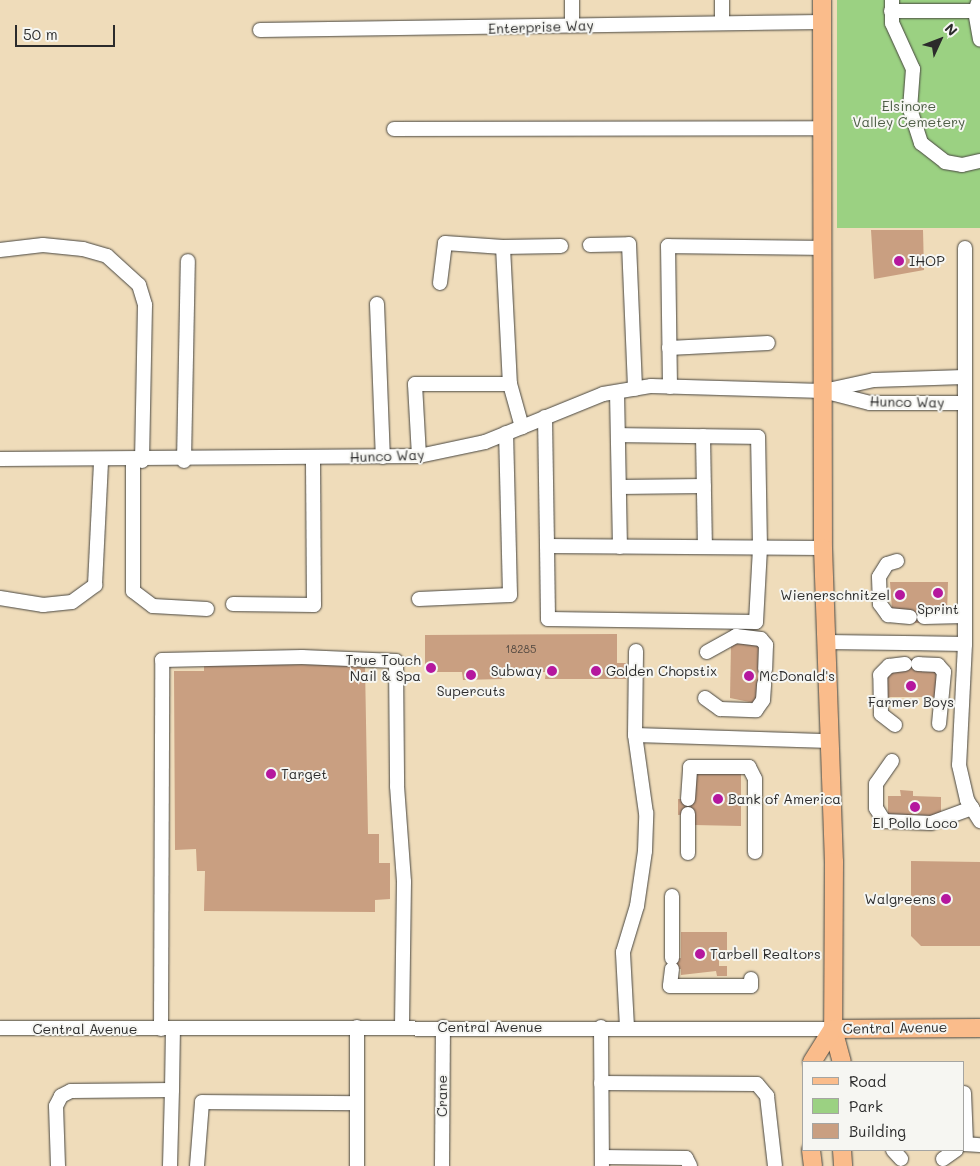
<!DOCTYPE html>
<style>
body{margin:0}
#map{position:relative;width:980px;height:1166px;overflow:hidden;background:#efdcba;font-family:Mali,sans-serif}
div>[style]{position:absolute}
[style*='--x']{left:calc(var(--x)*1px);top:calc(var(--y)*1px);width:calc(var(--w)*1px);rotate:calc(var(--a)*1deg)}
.green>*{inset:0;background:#9bd182;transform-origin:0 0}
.building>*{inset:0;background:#c99f81}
.roads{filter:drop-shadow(0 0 1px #484640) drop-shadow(0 0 1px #484640)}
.minor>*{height:14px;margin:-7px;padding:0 7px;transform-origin:7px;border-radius:7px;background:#fff}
.major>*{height:18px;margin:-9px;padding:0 9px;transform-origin:9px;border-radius:9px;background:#fabc8b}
.dots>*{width:14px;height:14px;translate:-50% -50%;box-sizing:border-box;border:2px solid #f6f6f2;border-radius:50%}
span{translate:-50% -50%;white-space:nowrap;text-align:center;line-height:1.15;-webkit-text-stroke:4px #f6f6f2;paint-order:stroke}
.number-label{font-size:11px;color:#524840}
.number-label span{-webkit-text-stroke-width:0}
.street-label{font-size:14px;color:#2b2b2b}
.park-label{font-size:14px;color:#4d5d45}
.poi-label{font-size:14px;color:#2b2b2b}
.left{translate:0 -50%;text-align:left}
.right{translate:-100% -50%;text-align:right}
.legend{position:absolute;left:802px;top:1061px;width:162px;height:90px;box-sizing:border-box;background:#f6f6f2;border:1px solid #a5a5a2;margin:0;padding:6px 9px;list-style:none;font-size:15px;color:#2b2b2b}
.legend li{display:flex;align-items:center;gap:10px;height:25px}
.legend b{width:25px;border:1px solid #a5a5a2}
.north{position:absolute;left:915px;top:15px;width:50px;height:50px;-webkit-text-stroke:4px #f6f6f2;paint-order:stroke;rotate:47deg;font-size:14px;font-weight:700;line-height:20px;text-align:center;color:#2b2b2b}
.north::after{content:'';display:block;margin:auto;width:18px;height:22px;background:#2b2b2b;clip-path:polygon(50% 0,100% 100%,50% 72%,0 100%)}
.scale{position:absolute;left:15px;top:25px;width:100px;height:22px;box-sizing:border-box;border:2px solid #2b2b2b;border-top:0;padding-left:6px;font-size:15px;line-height:18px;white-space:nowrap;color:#2b2b2b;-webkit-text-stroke:4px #f6f6f2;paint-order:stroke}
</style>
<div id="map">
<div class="green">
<div style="left:837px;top:0;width:143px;height:228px"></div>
</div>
<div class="building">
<div style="clip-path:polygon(871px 230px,923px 230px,924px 270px,874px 279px)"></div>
<div style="clip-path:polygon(890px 582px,948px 582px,947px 613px,924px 623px,910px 623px,909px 610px,892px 610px)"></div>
<div style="clip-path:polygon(617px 634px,617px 663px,626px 663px,626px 679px,545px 679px,546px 672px,503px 672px,502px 679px,463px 680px,462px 672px,425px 672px,425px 635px)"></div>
<div style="clip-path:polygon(731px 644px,760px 644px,770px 669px,770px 684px,759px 704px,730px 698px)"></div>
<div style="clip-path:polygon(906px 659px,918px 659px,936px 669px,936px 697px,887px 697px,887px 675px)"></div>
<div style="clip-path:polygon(204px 664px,365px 665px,368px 834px,379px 834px,379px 863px,390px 863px,390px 899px,375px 900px,375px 912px,204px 911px,205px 871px,197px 871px,196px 849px,175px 850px,174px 671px,204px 671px)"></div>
<div style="clip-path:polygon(694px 773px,741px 773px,741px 826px,694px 825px,694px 814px,678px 815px,678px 799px,695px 799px)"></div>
<div style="clip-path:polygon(900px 790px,913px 791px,913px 796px,941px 797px,941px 819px,888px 818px,888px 796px,901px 796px)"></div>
<div style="clip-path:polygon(911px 861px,980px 862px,980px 946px,921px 946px,911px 936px)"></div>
<div style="clip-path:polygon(681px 932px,727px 932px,727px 950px,719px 950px,719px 966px,727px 966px,727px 976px,717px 976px,716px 971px,681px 975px,681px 969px,669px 969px,668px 959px,681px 958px)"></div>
</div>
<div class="roads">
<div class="minor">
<div style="--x:572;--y:0;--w:25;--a:90"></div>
<div style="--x:722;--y:0;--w:23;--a:90"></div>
<div style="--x:892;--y:0;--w:23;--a:90"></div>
<div style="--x:892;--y:23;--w:51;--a:65.5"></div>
<div style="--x:913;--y:69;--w:40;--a:94.3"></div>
<div style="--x:910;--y:109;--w:36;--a:72"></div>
<div style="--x:921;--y:143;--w:31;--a:38"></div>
<div style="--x:945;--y:162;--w:17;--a:10"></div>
<div style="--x:962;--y:165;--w:18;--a:-13"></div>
<div style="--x:979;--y:0;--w:12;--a:110"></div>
<div style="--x:975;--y:11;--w:29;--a:80"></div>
<div style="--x:891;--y:11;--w:84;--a:0"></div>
<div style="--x:260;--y:30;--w:562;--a:-0.82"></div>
<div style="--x:394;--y:129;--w:427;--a:-0.1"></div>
<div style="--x:590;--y:245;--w:39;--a:-1"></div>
<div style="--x:629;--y:244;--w:145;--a:87.6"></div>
<div style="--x:503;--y:247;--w:58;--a:-1"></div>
<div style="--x:965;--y:248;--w:396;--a:90"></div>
<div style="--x:965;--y:644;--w:121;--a:92.8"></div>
<div style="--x:959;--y:765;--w:36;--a:77"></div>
<div style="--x:967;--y:800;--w:25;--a:58"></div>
<div style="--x:0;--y:250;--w:43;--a:-6.6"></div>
<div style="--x:43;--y:245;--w:40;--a:5.7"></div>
<div style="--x:83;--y:249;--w:25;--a:16"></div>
<div style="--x:107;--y:256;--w:43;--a:42.2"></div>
<div style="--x:139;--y:285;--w:21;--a:73"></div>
<div style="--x:145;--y:305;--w:156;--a:91.1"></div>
<div style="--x:440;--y:283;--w:40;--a:-82.9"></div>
<div style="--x:445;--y:243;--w:58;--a:3.9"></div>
<div style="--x:503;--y:247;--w:137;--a:87.1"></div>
<div style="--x:510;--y:384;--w:45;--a:74.4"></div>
<div style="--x:377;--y:304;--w:153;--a:87.8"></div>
<div style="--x:669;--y:348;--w:99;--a:-2.9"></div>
<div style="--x:670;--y:387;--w:141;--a:-90.8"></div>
<div style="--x:668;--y:246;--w:153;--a:0.7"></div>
<div style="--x:828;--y:390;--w:47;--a:-12.3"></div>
<div style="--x:874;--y:380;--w:90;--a:-1.9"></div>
<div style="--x:617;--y:392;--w:155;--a:88.9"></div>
<div style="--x:545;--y:417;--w:129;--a:89.1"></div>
<div style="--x:547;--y:546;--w:276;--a:0.4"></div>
<div style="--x:703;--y:436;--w:111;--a:89"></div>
<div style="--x:419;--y:456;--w:72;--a:-93.2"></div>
<div style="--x:415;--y:384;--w:95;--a:0"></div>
<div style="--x:0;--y:459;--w:419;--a:-0.4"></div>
<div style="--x:419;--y:456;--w:67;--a:-12"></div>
<div style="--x:485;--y:442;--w:127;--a:-22.1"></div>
<div style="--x:603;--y:394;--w:49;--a:-9.5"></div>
<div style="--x:651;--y:386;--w:172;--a:1.7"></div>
<div style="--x:823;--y:391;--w:49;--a:14.3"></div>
<div style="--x:870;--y:403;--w:93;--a:0"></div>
<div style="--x:184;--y:461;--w:200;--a:-88.9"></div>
<div style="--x:133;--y:462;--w:129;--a:90"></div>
<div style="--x:133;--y:591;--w:25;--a:37"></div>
<div style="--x:153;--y:606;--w:54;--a:3.2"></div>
<div style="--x:619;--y:487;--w:85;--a:-0.7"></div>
<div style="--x:547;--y:546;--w:73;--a:89.2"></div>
<div style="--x:548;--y:619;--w:208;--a:0.8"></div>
<div style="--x:756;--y:622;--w:74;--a:-86.9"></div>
<div style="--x:760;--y:548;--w:111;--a:-91"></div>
<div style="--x:758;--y:437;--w:140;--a:-179.2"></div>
<div style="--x:897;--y:561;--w:10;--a:163"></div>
<div style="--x:887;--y:564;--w:15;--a:122"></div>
<div style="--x:879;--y:577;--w:27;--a:88"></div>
<div style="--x:880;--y:604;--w:14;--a:54"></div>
<div style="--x:888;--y:615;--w:22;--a:5"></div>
<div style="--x:0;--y:598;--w:44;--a:9.2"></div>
<div style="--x:43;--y:605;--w:29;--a:-6"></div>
<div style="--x:72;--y:602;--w:29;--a:-36"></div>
<div style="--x:95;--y:585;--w:123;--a:-87.2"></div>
<div style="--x:419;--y:599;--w:91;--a:-2.5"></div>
<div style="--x:510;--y:595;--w:162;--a:-91.4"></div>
<div style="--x:233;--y:604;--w:81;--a:0.7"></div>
<div style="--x:314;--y:605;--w:147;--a:-90.4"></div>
<div style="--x:924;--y:617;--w:40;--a:-1.4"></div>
<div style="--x:825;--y:642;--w:140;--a:0.8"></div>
<div style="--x:707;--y:652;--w:33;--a:-29"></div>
<div style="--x:736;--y:636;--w:25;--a:7"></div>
<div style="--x:761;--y:639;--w:8;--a:50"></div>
<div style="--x:766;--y:645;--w:24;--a:92"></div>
<div style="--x:918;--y:664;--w:20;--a:3"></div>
<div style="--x:938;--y:665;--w:9;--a:49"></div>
<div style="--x:944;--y:672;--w:52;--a:95.5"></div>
<div style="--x:705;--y:698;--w:19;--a:36"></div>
<div style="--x:720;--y:709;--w:36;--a:2"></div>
<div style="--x:756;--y:710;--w:12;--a:-55"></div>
<div style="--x:763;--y:700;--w:16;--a:-86"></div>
<div style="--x:895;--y:725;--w:18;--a:-142"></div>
<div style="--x:881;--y:714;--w:39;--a:-91"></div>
<div style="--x:880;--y:675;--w:13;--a:-45"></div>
<div style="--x:889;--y:666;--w:16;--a:-7"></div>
<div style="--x:635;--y:735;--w:195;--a:1.8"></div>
<div style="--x:892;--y:761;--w:28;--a:125"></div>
<div style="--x:876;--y:784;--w:24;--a:90"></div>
<div style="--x:876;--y:808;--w:15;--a:58"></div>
<div style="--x:884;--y:821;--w:47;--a:2.4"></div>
<div style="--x:931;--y:823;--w:44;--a:-20.1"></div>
<div style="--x:688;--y:799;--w:32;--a:-86"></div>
<div style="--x:690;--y:767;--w:59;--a:0"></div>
<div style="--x:749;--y:767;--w:13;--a:63"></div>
<div style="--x:755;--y:779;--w:73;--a:90"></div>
<div style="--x:688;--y:814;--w:39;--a:90"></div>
<div style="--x:672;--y:958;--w:62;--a:-90"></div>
<div style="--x:672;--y:969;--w:17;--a:97"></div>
<div style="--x:670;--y:986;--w:81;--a:0"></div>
<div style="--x:751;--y:986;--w:7;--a:-90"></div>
<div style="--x:357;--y:1027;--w:139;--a:90"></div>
<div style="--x:601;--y:1027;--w:139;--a:89.6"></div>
<div style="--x:627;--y:1027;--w:75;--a:-93.1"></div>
<div style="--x:623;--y:952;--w:48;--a:-73.1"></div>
<div style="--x:637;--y:906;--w:56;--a:-81.7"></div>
<div style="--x:645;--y:851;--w:38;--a:-88"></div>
<div style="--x:646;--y:813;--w:79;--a:-98"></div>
<div style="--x:635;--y:735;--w:84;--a:-89.3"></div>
<div style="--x:0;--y:1028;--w:833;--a:0.07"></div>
<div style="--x:161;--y:1029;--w:369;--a:-89.8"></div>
<div style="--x:162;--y:660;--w:140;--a:-1.2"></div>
<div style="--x:302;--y:657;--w:94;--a:2.4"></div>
<div style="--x:396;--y:661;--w:125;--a:89.5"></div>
<div style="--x:397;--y:786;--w:96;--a:85.8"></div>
<div style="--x:404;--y:882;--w:144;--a:90.8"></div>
<div style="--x:601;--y:1083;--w:156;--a:0.4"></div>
<div style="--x:757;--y:1084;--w:16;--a:50"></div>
<div style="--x:767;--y:1096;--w:70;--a:83.5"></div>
<div style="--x:964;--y:1093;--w:50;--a:87.7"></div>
<div style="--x:964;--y:1144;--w:16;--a:4"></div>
<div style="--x:893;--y:1150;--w:12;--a:48"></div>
<div style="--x:602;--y:1157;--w:84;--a:0.7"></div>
<div style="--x:686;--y:1158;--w:9;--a:63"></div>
<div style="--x:943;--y:1159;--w:16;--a:-35"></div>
<div style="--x:58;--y:1166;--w:60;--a:-91.9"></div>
<div style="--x:56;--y:1106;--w:11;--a:-63"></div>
<div style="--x:61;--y:1096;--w:11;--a:-27"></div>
<div style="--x:71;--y:1091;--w:101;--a:-0.6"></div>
<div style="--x:172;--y:1090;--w:61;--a:-89.1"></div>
<div style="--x:170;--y:1166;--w:76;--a:-88.5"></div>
<div style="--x:197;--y:1166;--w:64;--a:-85.5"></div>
<div style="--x:202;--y:1102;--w:155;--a:0.4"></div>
<div style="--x:442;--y:1166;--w:139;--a:-89.6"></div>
</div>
<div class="major">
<div style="--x:822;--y:0;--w:548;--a:89.9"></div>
<div style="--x:823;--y:548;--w:314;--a:88"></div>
<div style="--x:834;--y:862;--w:167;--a:90.3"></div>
<div style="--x:833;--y:1029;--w:34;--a:75"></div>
<div style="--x:833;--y:1029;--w:147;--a:-0.4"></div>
<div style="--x:812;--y:1062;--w:39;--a:-58"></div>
<div style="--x:811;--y:1150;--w:16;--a:83"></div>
<div style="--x:842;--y:1150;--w:16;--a:86"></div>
</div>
</div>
<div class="dots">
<div style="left:899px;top:261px;background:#b5179e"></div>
<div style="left:938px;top:593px;background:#b5179e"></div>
<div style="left:900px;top:595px;background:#b5179e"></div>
<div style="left:431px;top:668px;background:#b5179e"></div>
<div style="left:552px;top:671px;background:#b5179e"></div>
<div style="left:596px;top:671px;background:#b5179e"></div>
<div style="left:471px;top:675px;background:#b5179e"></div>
<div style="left:749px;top:676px;background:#b5179e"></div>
<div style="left:911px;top:686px;background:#b5179e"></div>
<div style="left:271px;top:774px;background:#b5179e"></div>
<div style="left:718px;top:799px;background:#b5179e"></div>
<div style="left:915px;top:807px;background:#b5179e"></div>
<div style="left:946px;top:899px;background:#b5179e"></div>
<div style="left:700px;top:954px;background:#b5179e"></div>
</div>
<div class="number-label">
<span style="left:521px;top:649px">18285</span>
</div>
<div class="street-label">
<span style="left:541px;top:27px;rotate:-2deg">Enterprise Way</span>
<span style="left:907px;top:402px;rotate:1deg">Hunco Way</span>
<span style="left:387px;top:456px;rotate:-2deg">Hunco Way</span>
<span style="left:490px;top:1027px">Central Avenue</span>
<span style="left:895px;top:1028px;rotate:-1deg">Central Avenue</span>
<span style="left:85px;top:1029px">Central Avenue</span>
<span style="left:442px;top:1096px;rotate:-90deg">Crane</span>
</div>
<div class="park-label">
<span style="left:909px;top:114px">Elsinore<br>Valley Cemetery</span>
</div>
<div class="poi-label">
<span class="left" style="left:909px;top:261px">IHOP</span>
<span class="right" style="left:890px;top:595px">Wienerschnitzel</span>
<span style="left:938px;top:609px">Sprint</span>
<span class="right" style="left:421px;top:668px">True Touch<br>Nail &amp; Spa</span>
<span class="right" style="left:542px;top:671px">Subway</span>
<span class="left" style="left:606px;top:671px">Golden Chopstix</span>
<span class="left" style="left:759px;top:676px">McDonald's</span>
<span style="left:471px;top:691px">Supercuts</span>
<span style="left:911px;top:702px">Farmer Boys</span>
<span class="left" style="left:281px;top:774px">Target</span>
<span class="left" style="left:728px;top:799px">Bank of America</span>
<span style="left:915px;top:823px">El Pollo Loco</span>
<span class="right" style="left:936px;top:899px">Walgreens</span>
<span class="left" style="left:710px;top:954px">Tarbell Realtors</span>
</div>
<ul class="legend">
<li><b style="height:6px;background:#fabc8b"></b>Road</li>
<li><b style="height:14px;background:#9bd182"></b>Park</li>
<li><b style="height:14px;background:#c99f81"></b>Building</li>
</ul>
<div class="north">N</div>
<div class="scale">50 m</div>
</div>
